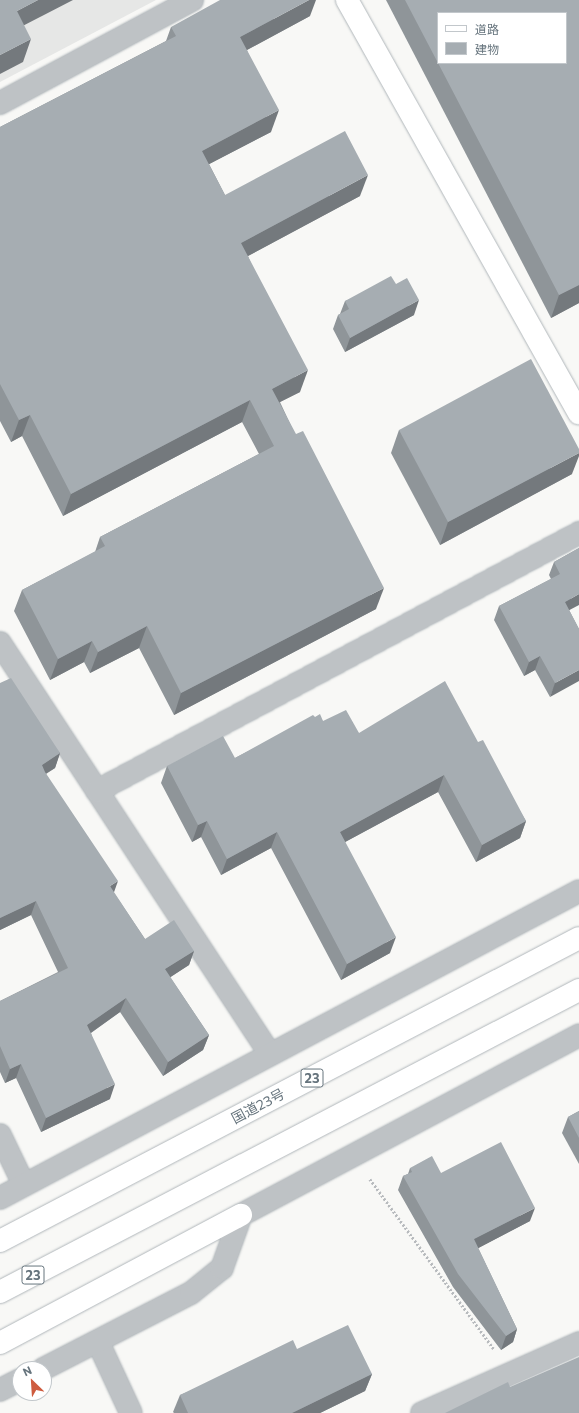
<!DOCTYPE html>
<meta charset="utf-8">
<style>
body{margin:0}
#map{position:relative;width:579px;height:1413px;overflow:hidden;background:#f8f8f6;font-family:Commissioner,"Noto Sans JP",sans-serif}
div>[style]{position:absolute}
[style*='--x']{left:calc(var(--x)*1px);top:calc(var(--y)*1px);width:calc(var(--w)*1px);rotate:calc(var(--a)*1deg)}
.built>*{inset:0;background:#e6e7e6}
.path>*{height:2.5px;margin-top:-1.25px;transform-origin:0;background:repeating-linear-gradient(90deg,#b8bbbe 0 2px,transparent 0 4px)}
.roads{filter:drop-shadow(0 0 1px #b0b6ba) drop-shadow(0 0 1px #b0b6ba)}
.street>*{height:22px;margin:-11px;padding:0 11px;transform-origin:11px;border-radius:11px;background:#bec2c5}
.secondary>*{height:22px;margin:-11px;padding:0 11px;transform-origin:11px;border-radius:11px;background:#fff}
.highway>*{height:22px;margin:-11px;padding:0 11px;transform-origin:11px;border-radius:11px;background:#fff}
.wall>*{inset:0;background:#8f9599}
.shaded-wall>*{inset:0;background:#74797d}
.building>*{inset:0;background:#a6adb2}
span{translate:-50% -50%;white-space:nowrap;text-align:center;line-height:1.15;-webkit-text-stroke:4px #fff;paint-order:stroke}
.shield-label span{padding:1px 3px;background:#fff;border:1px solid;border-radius:3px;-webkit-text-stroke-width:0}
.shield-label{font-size:13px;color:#66747d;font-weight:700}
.street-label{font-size:14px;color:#66747d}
.legend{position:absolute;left:437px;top:12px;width:130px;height:52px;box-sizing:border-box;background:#fff;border:1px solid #c2c7cb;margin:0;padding:5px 7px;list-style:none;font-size:12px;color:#66747d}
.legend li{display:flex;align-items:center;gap:8px;height:20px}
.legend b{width:20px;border:1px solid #c2c7cb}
.north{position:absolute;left:12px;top:1361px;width:40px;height:40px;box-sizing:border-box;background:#fff;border:1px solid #c2c7cb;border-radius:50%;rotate:335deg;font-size:11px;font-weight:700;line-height:16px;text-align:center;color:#66747d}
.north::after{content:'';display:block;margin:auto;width:14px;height:18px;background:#ce5c3f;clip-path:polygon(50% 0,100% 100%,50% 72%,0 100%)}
</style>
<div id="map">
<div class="built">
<div style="clip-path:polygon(0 0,156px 0,0 82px)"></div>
</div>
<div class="path">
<div style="--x:370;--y:1179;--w:210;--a:53.9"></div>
</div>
<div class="roads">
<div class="street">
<div style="--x:0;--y:103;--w:218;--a:-28.2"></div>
<div style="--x:0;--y:643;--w:490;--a:56.7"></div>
<div style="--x:97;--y:791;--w:547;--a:-28.16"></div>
<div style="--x:0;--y:1135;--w:55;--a:64.4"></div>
<div style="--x:0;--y:1198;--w:655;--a:-27.93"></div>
<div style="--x:98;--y:1342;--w:78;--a:65.1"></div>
<div style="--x:43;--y:1369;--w:166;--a:-27.2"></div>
<div style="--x:191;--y:1293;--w:40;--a:-39"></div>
<div style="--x:222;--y:1268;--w:56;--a:-70.3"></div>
<div style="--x:241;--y:1215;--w:383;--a:-28"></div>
<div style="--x:0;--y:1390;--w:22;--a:-27"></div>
<div style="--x:422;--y:1413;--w:172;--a:-24"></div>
</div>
<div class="secondary">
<div style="--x:347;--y:0;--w:474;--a:60.7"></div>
</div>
<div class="highway">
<div style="--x:0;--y:1241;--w:653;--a:-27.62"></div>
<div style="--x:0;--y:1292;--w:653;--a:-27.55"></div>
<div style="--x:0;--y:1343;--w:273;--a:-28"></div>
</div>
</div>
<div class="wall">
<div style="clip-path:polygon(386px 0,579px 0,579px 303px,551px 318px)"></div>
<div style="clip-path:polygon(310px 16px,247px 50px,271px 132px,209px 164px,225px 195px,360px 196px,248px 256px,300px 392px,280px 402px,376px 609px,174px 715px,139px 648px,90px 673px,84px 662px,50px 680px,14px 611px,22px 590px,95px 552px,100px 537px,259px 454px,242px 422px,63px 516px,22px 436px,11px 442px,0 421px,0 127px,166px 41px,171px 27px)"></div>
<div style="clip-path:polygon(396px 284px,414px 315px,345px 352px,333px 329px,338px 315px,340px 314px,345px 301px)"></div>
<div style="clip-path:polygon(399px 430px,572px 474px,440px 545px,391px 453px)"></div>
<div style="clip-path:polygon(579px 548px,569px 610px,579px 629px,550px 697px,535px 670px,524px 676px,494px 620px,499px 606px,551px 579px,549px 575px,554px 562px)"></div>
<div style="clip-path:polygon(0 683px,60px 753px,55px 768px,46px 774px,114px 893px,145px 939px,194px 951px,189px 965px,170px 977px,209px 1035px,203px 1050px,163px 1076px,120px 1012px,91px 1033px,110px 1099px,41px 1132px,16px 1078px,5px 1083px,0 1072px,0 1001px,58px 972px,31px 915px,0 930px)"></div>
<div style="clip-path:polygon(315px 717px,323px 721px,359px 733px,478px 742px,526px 821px,520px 838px,476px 862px,438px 792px,345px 842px,390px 953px,341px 980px,271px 848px,221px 875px,201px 837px,192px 842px,161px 783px,167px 766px,235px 758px)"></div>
<div style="clip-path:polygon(579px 1111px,579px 1164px,562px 1133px,568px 1117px)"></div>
<div style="clip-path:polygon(410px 1168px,441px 1173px,530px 1221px,478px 1248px,517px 1329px,513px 1342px,501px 1350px,453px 1287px,398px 1190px,403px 1176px,408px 1174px)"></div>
<div style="clip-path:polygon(297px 1349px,372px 1374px,365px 1391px,320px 1413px,174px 1413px,173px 1412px,180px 1395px)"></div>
</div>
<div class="shaded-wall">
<div style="clip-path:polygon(38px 0,73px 0,9px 33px,17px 11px)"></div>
<div style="clip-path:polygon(309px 0,316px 0,310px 16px,232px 58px,240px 37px)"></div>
<div style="clip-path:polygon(31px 39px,23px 62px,0 74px,0 55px)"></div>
<div style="clip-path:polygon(279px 110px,271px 132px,194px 172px,202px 151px)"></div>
<div style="clip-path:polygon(368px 175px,360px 196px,233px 264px,241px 243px)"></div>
<div style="clip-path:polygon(579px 285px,579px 303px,551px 318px,559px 295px)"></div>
<div style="clip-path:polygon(419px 300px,414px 315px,345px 352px,350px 338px)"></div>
<div style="clip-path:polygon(308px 370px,300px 392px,264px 410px,272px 389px)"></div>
<div style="clip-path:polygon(250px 400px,242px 422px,63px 516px,71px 494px)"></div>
<div style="clip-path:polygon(30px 415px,22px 436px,11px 442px,19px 420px)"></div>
<div style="clip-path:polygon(579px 453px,579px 456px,572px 474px,440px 545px,448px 522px)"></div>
<div style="clip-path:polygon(384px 588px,376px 609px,174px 715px,181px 693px)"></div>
<div style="clip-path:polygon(579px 594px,579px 605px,560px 615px,565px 602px)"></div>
<div style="clip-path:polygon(147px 626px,139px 648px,90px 673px,98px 652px)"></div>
<div style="clip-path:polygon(92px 641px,84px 662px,50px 680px,58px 659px)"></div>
<div style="clip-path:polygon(540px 656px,535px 670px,524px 676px,529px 662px)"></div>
<div style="clip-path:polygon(579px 670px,579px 681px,550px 697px,555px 683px)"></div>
<div style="clip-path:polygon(60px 753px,55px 768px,37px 779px,42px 765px)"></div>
<div style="clip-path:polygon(444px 775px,438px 792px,334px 848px,340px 832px)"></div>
<div style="clip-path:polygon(207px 821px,201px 837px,192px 842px,198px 825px)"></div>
<div style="clip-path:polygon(526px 821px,520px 838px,476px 862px,482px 845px)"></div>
<div style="clip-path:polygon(277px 832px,271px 848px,221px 875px,227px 859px)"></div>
<div style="clip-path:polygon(118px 881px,113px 895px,110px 886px)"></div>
<div style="clip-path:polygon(36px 901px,31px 915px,0 930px,0 918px)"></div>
<div style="clip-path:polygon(396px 937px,390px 953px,341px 980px,347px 964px)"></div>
<div style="clip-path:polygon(194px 951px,189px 965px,160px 984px,165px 969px)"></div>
<div style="clip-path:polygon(126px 998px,120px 1012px,82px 1039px,87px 1025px)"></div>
<div style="clip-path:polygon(209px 1035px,203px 1050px,163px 1076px,168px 1062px)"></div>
<div style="clip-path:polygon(21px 1064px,16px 1078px,5px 1083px,10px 1069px)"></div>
<div style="clip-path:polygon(115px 1084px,110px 1099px,41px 1132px,46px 1118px)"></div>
<div style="clip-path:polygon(535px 1208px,530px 1221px,469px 1253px,474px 1239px)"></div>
<div style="clip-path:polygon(517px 1329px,513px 1342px,501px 1350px,506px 1336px)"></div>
<div style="clip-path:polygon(372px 1374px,365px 1391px,320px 1413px,292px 1413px)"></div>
</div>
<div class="building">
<div style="clip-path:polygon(0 0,38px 0,17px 11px,31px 39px,0 55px)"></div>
<div style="clip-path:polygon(220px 0,309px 0,240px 37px,279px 110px,202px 151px,225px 195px,345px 131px,368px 175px,241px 243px,308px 370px,272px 389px,296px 434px,303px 431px,384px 588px,181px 693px,147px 626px,98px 652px,92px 641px,58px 659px,22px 590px,105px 546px,100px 537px,274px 446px,250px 400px,71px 494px,30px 415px,19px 420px,0 384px,0 127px,176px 36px,171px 27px)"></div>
<div style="clip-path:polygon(405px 0,579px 0,579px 285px,559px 295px,438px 63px,566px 63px,566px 13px,438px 13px,438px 63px)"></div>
<div style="clip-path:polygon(391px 276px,396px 284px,407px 278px,419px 300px,350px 338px,338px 315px,349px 309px,345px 301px)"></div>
<div style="clip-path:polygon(531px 359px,579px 449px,579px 453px,448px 522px,399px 430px)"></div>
<div style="clip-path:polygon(579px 548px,579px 594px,565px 602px,579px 629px,579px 670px,555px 683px,540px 656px,529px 662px,499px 606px,560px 574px,554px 562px)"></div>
<div style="clip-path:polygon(11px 678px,60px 753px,42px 765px,45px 772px,118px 881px,110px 886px,145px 939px,174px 920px,194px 951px,165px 969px,209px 1035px,168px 1062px,126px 998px,87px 1025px,115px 1084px,46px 1118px,21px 1064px,10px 1069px,0 1046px,0 1001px,68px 968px,36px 901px,0 918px,0 683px)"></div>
<div style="clip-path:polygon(445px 681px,478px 742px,483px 740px,526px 821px,482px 845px,444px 775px,340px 832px,396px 937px,347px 964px,277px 832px,227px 859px,207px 821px,198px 825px,167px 766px,223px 736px,235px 758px,313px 715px,315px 717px,320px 714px,323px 721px,346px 710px,359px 733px)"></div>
<div style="clip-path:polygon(579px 1111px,579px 1138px,568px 1117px)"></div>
<div style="clip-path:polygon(501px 1142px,535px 1208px,474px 1239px,517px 1329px,506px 1336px,458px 1274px,403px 1176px,412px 1172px,410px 1168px,432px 1156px,441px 1173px)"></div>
<div style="clip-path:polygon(348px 1325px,372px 1374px,292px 1413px,188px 1413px,180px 1395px,293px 1340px,297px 1349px)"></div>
<div style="clip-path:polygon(579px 1357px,579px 1413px,445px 1413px,508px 1382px,510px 1387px)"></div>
</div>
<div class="shield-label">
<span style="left:312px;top:1078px">23</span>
<span style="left:33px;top:1275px">23</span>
</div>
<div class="street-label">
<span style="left:258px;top:1106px;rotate:-28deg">国道23号</span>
</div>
<ul class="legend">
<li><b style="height:5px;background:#fff"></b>道路</li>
<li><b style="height:11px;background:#a6adb2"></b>建物</li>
</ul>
<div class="north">N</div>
</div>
